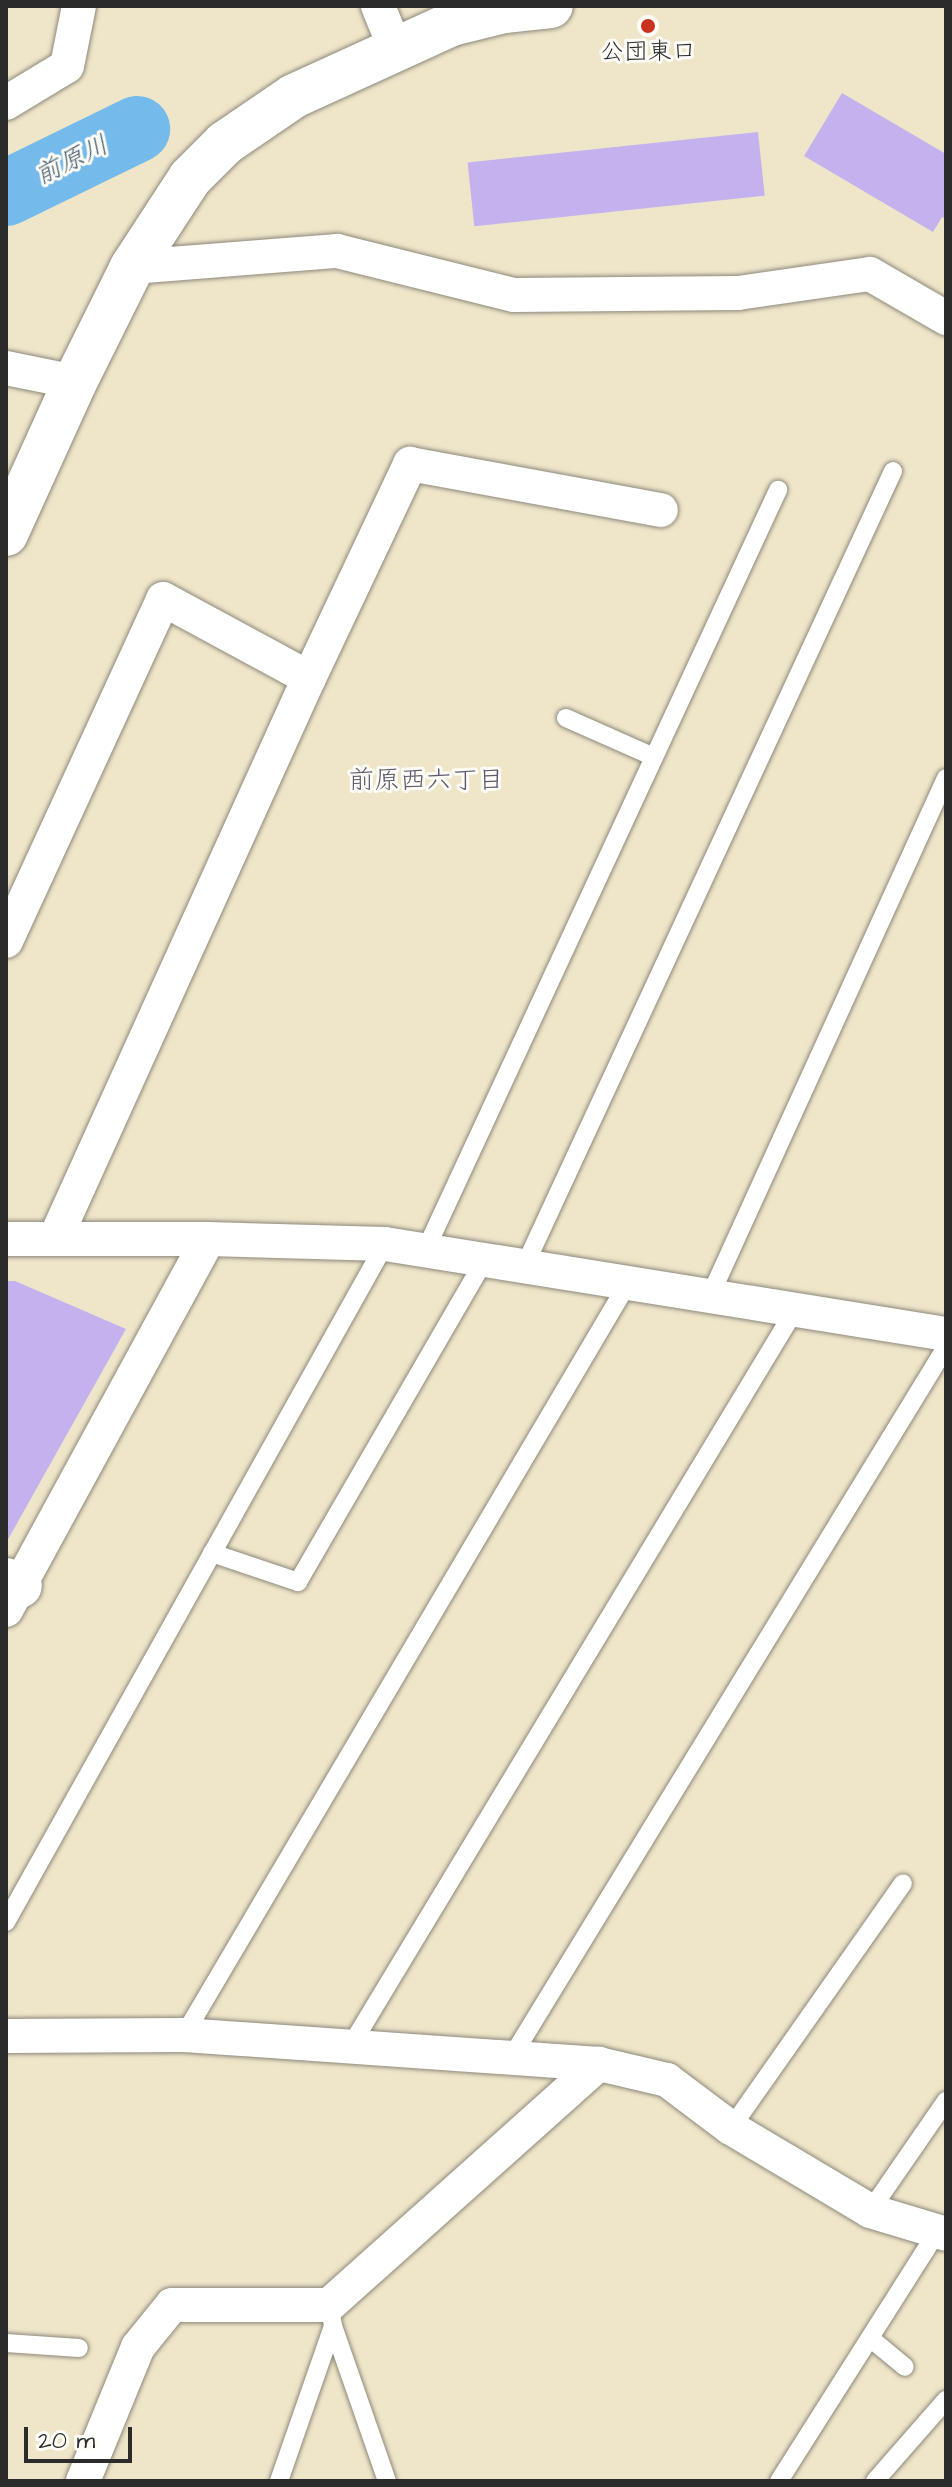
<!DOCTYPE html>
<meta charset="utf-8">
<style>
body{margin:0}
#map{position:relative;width:952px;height:2487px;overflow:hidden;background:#efe6ca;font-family:"Architects Daughter","Klee One",sans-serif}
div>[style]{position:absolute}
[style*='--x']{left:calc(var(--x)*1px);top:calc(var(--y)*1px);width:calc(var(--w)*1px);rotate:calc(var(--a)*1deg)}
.river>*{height:66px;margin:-33px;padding:0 33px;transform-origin:33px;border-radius:33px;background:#74baeb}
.building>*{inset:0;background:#c3b2ee;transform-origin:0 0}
.roads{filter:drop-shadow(0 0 2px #8d887a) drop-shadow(0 0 2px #8d887a)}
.service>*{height:18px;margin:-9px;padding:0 9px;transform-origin:9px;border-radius:9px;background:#fff}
.minor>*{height:34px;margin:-17px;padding:0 17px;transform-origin:17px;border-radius:17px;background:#fff}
.tertiary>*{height:44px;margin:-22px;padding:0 22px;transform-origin:22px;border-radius:22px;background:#fff}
.dots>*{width:22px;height:22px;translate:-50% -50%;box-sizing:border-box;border:4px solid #fdfcf7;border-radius:50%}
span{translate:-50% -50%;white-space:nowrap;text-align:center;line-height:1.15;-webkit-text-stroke:6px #fdfcf7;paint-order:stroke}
.poi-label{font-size:24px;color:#2b2b2b}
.water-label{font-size:26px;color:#455d6e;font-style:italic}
.neighbourhood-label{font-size:26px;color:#605a6f}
.frame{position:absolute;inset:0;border:8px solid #2b2b2b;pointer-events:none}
.scale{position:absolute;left:24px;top:2427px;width:108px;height:36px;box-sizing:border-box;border:4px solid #2b2b2b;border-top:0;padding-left:10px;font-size:24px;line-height:28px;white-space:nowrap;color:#2b2b2b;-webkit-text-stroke:6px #fdfcf7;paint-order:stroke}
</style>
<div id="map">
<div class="river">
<div style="--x:6;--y:193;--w:146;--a:-26"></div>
</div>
<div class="building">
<div style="clip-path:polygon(842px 93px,946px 154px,946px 219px,942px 217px,933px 232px,804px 156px)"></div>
<div style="left:758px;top:132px;width:64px;height:292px;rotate:84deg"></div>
<div style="clip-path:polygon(6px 1281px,15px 1281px,126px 1329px,6px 1543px)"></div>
</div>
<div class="roads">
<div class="service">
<div style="--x:566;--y:718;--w:96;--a:23.9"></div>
<div style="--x:426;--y:1249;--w:837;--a:-65.12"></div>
<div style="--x:525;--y:1265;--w:875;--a:-65.13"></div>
<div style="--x:710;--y:1296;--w:569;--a:-65.51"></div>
<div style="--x:212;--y:1553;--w:91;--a:18.6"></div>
<div style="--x:298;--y:1582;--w:373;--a:-59.9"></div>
<div style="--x:6;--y:1922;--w:777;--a:-60.79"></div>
<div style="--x:184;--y:2035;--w:873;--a:-59.44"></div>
<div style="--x:350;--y:2047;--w:861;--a:-58.88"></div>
<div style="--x:511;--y:2058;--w:834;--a:-58.54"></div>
<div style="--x:731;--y:2128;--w:299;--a:-54.9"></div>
<div style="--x:870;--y:2211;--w:134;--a:-55.4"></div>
<div style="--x:329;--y:2305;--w:21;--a:79"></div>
<div style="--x:333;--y:2326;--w:164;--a:70.8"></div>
<div style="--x:870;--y:2338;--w:45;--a:39.6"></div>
<div style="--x:6;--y:2343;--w:73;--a:3.9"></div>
<div style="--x:279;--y:2481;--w:164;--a:-70.8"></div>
<div style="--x:779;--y:2481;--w:295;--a:-57.6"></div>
<div style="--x:875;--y:2481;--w:108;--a:-48.8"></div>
</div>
<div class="minor">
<div style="--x:378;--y:6;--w:45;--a:68"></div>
<div style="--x:6;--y:103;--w:71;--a:-31.2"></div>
<div style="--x:67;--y:66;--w:61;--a:-78.7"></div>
<div style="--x:132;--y:267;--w:206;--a:-4.5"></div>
<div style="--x:337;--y:251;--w:182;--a:14"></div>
<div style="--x:514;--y:295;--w:224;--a:-0.5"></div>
<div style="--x:738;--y:293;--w:133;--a:-8.2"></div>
<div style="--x:870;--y:274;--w:88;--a:30.1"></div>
<div style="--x:6;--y:368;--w:70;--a:11.5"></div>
<div style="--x:6;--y:941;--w:376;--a:-65.3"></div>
<div style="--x:163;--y:599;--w:166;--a:28.4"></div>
<div style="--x:6;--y:1239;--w:202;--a:0"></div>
<div style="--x:208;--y:1239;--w:177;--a:1.6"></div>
<div style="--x:385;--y:1244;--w:568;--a:9.11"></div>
<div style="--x:55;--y:1239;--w:616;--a:-65.64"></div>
<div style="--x:309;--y:678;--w:237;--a:-64.7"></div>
<div style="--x:410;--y:464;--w:255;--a:10.4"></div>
<div style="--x:6;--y:1610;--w:422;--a:-61.4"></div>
<div style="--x:6;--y:2036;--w:178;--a:-0.3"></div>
<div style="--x:184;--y:2035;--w:416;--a:4"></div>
<div style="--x:599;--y:2064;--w:70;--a:13.2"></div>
<div style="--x:667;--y:2080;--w:80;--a:36.9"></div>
<div style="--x:731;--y:2128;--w:162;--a:30.8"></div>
<div style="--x:870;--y:2211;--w:79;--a:16.8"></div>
<div style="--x:83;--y:2481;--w:145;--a:-67.7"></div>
<div style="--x:138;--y:2347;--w:54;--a:-51"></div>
<div style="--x:172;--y:2305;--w:157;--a:0"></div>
<div style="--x:329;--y:2305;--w:362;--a:-41.8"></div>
</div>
<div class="tertiary">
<div style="--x:6;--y:534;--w:167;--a:-65.6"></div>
<div style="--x:75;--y:382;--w:128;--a:-63.6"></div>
<div style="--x:132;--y:267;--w:106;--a:-56.9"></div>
<div style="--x:190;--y:178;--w:49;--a:-45"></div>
<div style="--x:225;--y:143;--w:83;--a:-34.3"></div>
<div style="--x:294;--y:96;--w:174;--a:-24.5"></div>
<div style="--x:452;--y:24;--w:54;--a:-14"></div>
<div style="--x:504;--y:11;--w:47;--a:-6.1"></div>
<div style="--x:6;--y:1580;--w:15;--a:23"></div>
</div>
</div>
<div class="dots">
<div style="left:648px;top:26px;background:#c8321e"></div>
</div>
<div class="poi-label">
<span style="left:648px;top:53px">公団東口</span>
</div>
<div class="water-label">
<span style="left:72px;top:161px;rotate:-26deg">前原川</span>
</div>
<div class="neighbourhood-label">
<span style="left:426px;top:781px">前原西六丁目</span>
</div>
<div class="frame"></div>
<div class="scale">20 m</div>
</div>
